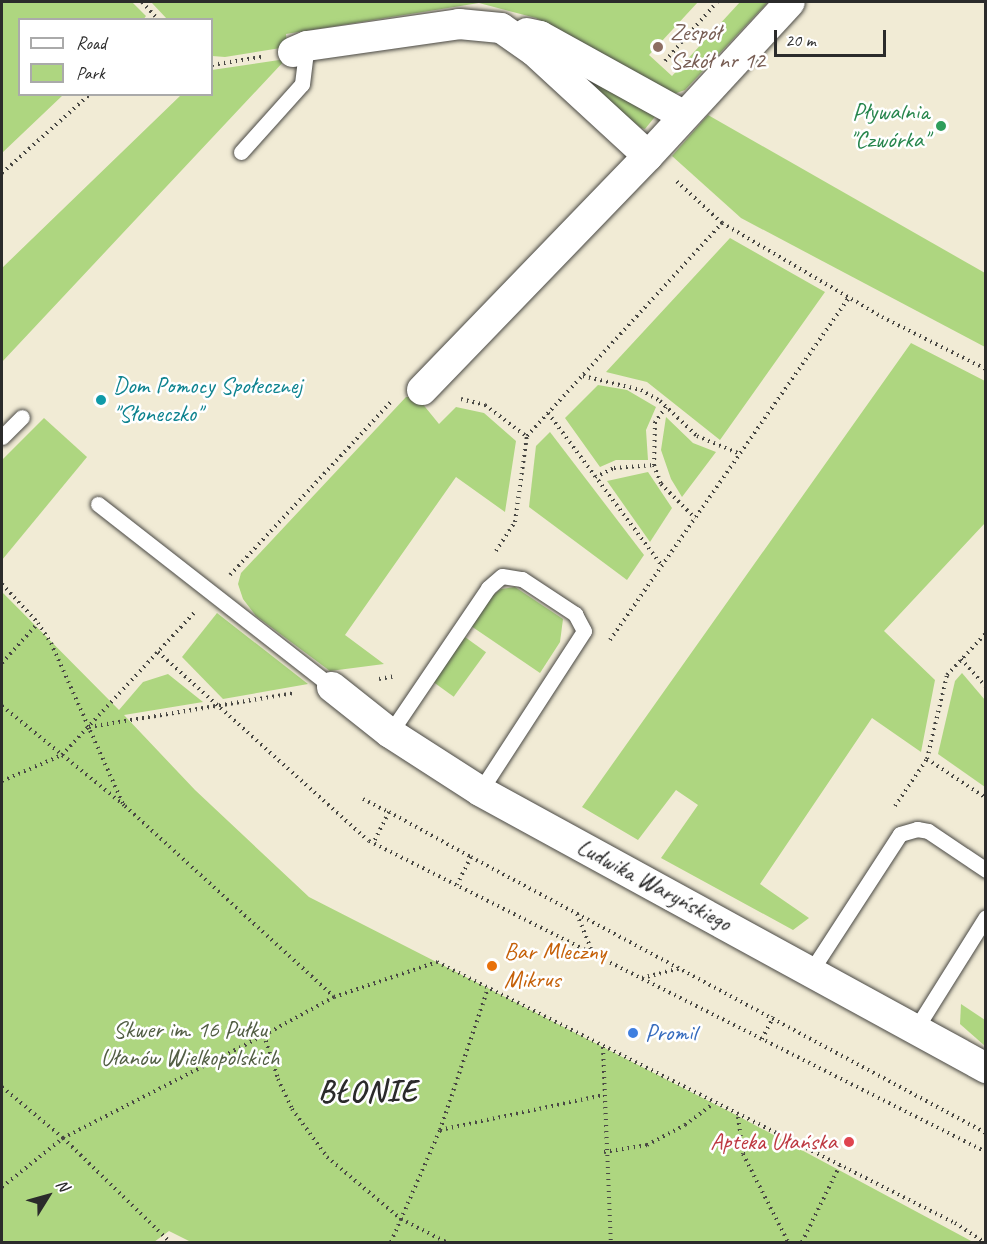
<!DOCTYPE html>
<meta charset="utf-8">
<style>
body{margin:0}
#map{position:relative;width:987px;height:1244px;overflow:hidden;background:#f1ebd5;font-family:Caveat,sans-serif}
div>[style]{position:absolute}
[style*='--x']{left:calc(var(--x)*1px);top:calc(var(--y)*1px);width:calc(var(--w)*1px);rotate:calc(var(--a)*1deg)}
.green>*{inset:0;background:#aed680;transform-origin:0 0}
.path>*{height:4px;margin-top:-2px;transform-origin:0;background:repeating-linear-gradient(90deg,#494844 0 1.5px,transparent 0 6px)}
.roads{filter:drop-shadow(0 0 2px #494844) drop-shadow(0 0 2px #494844)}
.service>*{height:15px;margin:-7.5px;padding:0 7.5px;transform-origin:7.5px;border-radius:7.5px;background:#fff}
.minor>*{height:30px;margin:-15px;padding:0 15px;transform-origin:15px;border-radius:15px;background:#fff}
.dots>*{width:16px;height:16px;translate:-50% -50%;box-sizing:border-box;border:3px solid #fff;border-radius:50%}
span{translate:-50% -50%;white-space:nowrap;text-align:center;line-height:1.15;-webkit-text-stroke:5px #fff;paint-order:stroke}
.education-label{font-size:24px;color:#785e54}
.left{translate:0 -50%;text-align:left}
.leisure-label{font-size:24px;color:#27864d}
.right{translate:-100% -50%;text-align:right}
.culture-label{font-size:24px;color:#0d838f}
.street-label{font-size:24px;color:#2b2b2b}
.food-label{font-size:24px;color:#c56008}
.park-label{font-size:24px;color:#525e44}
.shop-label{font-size:24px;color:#366cbe}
.health-label{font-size:24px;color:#be3a42}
.district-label{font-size:30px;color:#2b2b2b;font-weight:700;letter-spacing:1.5px}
.frame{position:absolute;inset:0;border:3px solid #2b2b2b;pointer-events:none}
.legend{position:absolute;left:18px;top:18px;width:195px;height:78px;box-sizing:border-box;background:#fff;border:2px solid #aaa;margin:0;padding:8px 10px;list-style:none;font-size:18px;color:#2b2b2b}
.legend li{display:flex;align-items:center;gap:12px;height:30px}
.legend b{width:30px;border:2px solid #aaa}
.north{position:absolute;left:18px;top:1166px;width:60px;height:60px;-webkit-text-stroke:4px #fff;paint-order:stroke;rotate:53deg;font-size:16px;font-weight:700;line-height:24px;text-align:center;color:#2b2b2b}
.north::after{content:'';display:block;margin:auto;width:21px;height:27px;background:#2b2b2b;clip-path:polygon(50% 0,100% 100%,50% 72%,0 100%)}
.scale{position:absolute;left:774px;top:30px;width:112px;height:27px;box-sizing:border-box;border:3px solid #2b2b2b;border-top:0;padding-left:8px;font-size:18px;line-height:21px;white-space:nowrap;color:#2b2b2b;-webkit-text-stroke:4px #fff;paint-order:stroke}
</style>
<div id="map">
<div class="green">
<div style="clip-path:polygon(2px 2px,132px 2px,146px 16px,143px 20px,20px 20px,20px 94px,63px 95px,2px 153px)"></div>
<div style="clip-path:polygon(151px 2px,698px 2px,649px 55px,672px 76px,740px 2px,768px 2px,685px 90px,671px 95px,536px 18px,479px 3px,286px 34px,287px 47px,225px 57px,212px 56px,212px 20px,167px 19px)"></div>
<div style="clip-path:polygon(286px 59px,2px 362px,2px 268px,181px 95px,212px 94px,212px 70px)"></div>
<div style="clip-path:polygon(564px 63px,658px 113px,645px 129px,641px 128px)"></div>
<div style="clip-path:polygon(708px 115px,985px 273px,985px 347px,741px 218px,672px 156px)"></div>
<div style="clip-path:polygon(730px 238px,825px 292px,720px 440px,647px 382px,606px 372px)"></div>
<div style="clip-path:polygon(911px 343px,985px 381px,985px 523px,884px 631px,935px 680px,921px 752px,872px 718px,760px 884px,809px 918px,793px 930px,661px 858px,698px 805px,676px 790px,638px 840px,582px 807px)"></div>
<div style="clip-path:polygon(598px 385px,627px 390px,656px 407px,646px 430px,648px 460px,616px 460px,600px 467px,565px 418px)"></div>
<div style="clip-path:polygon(406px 397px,417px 397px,439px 424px,456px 407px,484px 413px,516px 441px,505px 512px,456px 477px,345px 635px,384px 664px,330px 671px,256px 616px,243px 599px,238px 584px,241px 573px)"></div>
<div style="clip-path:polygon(666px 417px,693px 443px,716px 452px,682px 497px,671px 479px,661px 450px)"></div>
<div style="clip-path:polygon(44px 418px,87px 457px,2px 560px,2px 460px)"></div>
<div style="clip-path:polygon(550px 432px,644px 555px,627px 580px,529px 507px,536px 446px)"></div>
<div style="clip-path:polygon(648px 472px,672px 508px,650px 542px,607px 481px)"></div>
<div style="clip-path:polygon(515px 587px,563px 619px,560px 642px,540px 673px,471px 626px,491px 597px,501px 589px)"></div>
<div style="clip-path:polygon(2px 592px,119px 710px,143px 682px,168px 674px,203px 702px,124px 715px,195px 790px,309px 897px,738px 1116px,973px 1242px,191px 1242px,169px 1231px,154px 1242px,2px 1242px)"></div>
<div style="clip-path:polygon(217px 613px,308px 684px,223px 699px,182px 657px)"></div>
<div style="left:465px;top:637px;width:26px;height:55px;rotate:36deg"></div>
<div style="clip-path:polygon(962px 673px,985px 700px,985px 787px,938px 754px,955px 681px)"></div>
<div style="clip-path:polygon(961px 1004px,985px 1020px,985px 1046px,960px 1024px)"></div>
</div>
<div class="path">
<div style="--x:142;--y:2;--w:25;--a:47"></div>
<div style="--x:665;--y:61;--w:79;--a:-48.6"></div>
<div style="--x:212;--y:65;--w:50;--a:-9.3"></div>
<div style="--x:2;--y:173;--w:118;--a:-41.9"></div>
<div style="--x:722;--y:223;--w:186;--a:30.4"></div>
<div style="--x:882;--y:317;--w:116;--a:26.6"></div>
<div style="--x:583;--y:376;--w:60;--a:13.6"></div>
<div style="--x:641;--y:390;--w:22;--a:30"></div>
<div style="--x:660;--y:401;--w:51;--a:43.4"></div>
<div style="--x:697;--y:436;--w:47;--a:22.7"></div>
<div style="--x:461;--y:399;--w:25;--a:14"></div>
<div style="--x:485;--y:405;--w:51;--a:37.1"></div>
<div style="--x:666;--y:407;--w:19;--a:126"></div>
<div style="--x:655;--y:422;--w:43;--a:91.3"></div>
<div style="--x:654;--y:465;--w:20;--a:70"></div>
<div style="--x:661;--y:484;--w:48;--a:45"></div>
<div style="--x:548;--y:413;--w:191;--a:53.3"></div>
<div style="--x:595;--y:477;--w:21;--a:-25"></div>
<div style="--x:614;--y:468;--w:40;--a:-4.3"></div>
<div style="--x:496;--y:551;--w:35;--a:-57"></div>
<div style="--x:515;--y:522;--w:87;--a:-82.1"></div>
<div style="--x:527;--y:436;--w:289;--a:-47.5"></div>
<div style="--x:722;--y:223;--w:65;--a:-137.5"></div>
<div style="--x:230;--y:575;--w:236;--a:-47.1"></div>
<div style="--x:2;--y:584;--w:53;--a:47.3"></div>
<div style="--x:38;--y:623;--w:24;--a:57"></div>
<div style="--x:51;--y:643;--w:179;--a:65.9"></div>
<div style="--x:610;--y:640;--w:417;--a:-55.1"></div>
<div style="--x:158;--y:652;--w:283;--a:41.9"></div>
<div style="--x:369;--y:841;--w:691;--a:26.75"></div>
<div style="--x:961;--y:659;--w:38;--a:48"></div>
<div style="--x:2;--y:663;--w:54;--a:-48"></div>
<div style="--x:379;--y:679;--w:17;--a:-10"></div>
<div style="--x:2;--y:706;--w:159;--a:39.1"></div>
<div style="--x:125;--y:806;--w:283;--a:42.4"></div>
<div style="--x:334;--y:997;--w:109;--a:-18.8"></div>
<div style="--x:437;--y:962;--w:580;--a:26.74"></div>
<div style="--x:955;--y:1223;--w:35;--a:33"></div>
<div style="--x:89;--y:727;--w:209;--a:-9.4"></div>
<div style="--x:927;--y:759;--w:71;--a:33.5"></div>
<div style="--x:2;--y:781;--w:65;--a:-23.4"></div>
<div style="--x:62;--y:755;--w:194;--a:-47.1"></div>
<div style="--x:363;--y:799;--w:29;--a:27"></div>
<div style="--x:389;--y:812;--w:35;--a:117"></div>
<div style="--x:895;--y:806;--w:57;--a:-55.8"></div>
<div style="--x:927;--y:759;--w:86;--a:-76.6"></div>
<div style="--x:947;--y:675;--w:57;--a:-47.1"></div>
<div style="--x:389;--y:812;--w:94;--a:28.8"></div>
<div style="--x:471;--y:857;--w:31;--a:117"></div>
<div style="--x:471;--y:857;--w:584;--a:28.19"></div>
<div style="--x:577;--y:914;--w:43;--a:68.2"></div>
<div style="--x:642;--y:978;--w:40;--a:-14.4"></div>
<div style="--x:334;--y:997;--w:80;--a:151.5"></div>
<div style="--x:264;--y:1035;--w:46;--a:72.3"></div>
<div style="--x:278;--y:1079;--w:33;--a:65"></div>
<div style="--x:292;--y:1109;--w:59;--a:53.9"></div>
<div style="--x:327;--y:1157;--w:97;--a:40"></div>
<div style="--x:401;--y:1219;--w:51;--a:27.1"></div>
<div style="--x:762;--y:1039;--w:25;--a:-63"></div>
<div style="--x:603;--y:1047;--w:195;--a:87.7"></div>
<div style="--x:2;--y:1087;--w:80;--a:39.9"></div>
<div style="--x:63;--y:1138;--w:149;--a:44.2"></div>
<div style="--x:738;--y:1117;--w:37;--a:82"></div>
<div style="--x:743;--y:1154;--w:99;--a:62.9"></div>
<div style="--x:440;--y:1130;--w:167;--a:-12.1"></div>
<div style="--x:604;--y:1152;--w:44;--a:-9.2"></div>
<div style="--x:647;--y:1145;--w:43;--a:-27.8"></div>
<div style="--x:685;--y:1125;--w:35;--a:-37"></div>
<div style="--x:2;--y:1187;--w:78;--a:-38.8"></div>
<div style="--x:63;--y:1138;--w:226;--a:-27.1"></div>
<div style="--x:391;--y:1242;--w:122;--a:-66.4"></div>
<div style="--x:440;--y:1130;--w:150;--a:-71.3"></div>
<div style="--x:802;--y:1242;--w:86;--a:-63.7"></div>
</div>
<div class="roads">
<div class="service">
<div style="--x:241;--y:152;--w:91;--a:-48.1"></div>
<div style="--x:302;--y:84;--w:38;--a:-83"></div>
<div style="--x:2;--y:437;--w:28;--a:-45"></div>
<div style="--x:98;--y:504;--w:297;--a:38"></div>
<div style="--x:390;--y:733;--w:175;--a:-55.9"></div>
<div style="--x:488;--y:588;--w:18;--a:-41"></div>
<div style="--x:502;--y:576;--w:20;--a:9"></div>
<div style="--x:522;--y:579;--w:64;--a:33.4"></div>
<div style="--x:575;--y:614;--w:19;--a:62"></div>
<div style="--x:584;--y:631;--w:191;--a:123"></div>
<div style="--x:811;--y:971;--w:163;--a:-57"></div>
<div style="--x:900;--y:834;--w:18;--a:-16"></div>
<div style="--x:917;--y:829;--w:11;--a:10"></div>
<div style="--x:928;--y:831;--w:70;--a:33.9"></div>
<div style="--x:915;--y:1030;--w:133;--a:-57.9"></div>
</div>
<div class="minor">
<div style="--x:527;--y:33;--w:13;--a:13"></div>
<div style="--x:540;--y:36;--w:163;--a:28.9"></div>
<div style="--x:293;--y:52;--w:15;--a:-23"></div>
<div style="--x:307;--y:46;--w:154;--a:-8.2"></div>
<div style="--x:459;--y:24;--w:42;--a:5.4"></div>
<div style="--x:501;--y:28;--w:40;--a:34.9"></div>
<div style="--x:534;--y:51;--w:155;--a:42.6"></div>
<div style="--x:422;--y:390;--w:325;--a:-46"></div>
<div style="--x:648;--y:156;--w:209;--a:-47.3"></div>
<div style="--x:332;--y:687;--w:74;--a:38.4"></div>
<div style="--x:390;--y:733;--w:107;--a:32.8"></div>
<div style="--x:480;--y:791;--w:577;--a:28.7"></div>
</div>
</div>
<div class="dots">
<div style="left:658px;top:47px;background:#8d6e63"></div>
<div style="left:941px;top:126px;background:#2e9e5b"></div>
<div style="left:101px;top:400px;background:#0f9aa8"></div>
<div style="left:492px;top:966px;background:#e8710a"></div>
<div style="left:633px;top:1033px;background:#3f7fe0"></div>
<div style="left:849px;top:1142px;background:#e0444e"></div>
</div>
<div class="education-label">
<span class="left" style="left:670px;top:47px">Zespół<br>Szkół nr 12</span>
</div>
<div class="leisure-label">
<span class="right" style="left:929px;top:126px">Pływalnia<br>"Czwórka"</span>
</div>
<div class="culture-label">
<span class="left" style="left:113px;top:400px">Dom Pomocy Społecznej<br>"Słoneczko"</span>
</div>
<div class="street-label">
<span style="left:654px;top:885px;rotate:28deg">Ludwika Waryńskiego</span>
</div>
<div class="food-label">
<span class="left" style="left:504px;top:966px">Bar Mleczny<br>Mikrus</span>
</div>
<div class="park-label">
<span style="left:190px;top:1044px">Skwer im. 16 Pułku<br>Ułanów Wielkopolskich</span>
</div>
<div class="shop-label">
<span class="left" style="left:645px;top:1033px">Promil</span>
</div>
<div class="health-label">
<span class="right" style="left:837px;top:1142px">Apteka Ułańska</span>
</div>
<div class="district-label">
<span style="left:368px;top:1091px">BŁONIE</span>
</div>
<div class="frame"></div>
<ul class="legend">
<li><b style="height:8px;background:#fff"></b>Road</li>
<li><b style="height:16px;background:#aed680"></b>Park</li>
</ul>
<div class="north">N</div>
<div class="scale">20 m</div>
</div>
